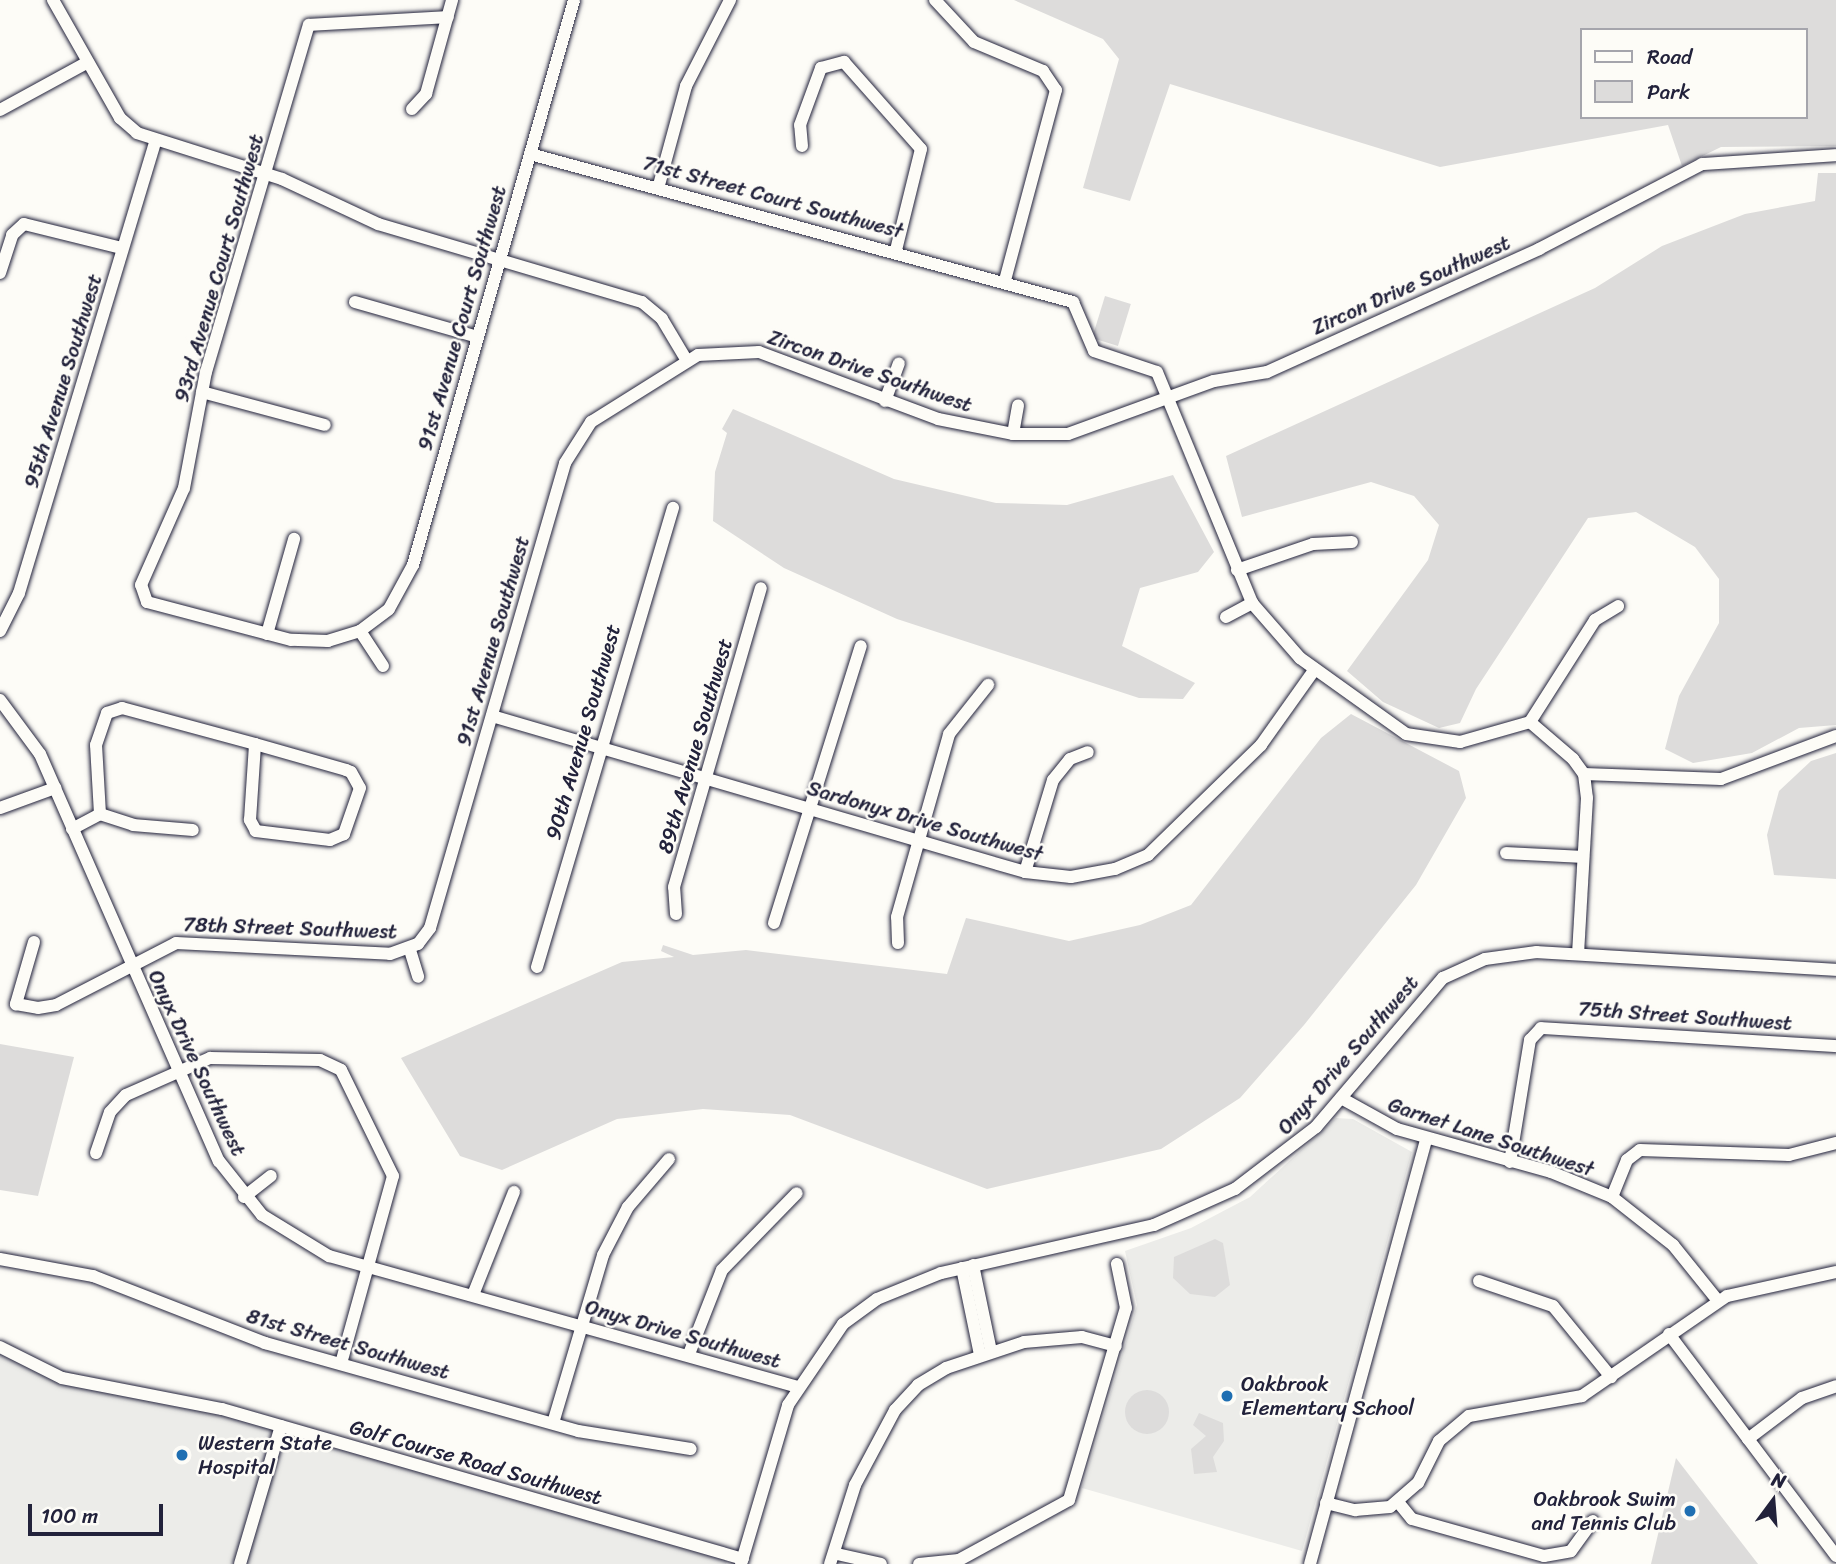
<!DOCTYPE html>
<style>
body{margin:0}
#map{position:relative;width:1836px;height:1564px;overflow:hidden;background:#fdfcf7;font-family:Sriracha,sans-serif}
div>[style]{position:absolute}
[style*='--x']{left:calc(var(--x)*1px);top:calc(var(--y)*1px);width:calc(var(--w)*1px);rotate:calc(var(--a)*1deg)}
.built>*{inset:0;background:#ecece9}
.green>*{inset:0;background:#dddcdb;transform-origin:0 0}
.round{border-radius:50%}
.roads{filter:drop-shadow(0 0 2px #22223b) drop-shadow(0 0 2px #22223b)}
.minor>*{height:12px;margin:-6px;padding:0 6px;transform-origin:6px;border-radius:6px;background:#fdfcf7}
.dots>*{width:19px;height:19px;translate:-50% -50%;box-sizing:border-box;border:4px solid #fdfcf7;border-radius:50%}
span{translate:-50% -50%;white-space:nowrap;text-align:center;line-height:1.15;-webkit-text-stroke:5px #fdfcf7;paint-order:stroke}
.street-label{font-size:21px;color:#22223b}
.poi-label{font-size:21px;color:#22223b}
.left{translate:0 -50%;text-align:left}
.right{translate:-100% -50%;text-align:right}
.legend{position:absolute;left:1580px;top:28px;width:228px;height:91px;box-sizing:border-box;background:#fdfcf7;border:2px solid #a5a5ac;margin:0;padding:9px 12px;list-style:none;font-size:21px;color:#22223b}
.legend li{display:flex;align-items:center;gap:14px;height:35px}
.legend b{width:35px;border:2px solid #a5a5ac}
.north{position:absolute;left:1738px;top:1466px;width:70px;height:70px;-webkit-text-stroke:5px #fdfcf7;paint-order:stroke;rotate:16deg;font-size:19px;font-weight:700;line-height:28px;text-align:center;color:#22223b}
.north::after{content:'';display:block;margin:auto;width:24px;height:32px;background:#22223b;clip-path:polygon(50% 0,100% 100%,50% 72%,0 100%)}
.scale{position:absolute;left:28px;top:1504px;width:135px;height:32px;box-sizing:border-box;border:4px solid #22223b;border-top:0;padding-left:9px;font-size:21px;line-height:24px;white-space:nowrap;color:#22223b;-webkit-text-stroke:5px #fdfcf7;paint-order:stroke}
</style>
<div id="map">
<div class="built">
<div style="clip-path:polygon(1336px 1118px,1353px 1119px,1412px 1152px,1302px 1551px,1082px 1488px,1137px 1305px,1125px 1251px,1191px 1228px,1250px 1197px)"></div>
<div style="clip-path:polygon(0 1352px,728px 1558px,726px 1564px,0 1564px)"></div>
</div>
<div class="green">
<div style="clip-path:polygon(evenodd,1014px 0,1836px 0,1836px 146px,1721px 147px,1682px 166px,1668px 125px,1440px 167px,1170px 84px,1130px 201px,1083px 188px,1119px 59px,1103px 39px,1014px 0,1582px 30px,1806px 30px,1806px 117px,1582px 117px,1582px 30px)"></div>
<div style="clip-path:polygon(1818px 173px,1836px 173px,1836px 725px,1799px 728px,1752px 753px,1693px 763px,1665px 749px,1679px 696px,1719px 623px,1719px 579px,1695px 547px,1636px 512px,1588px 518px,1476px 689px,1460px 723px,1439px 728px,1383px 702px,1347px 671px,1428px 560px,1439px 525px,1414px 496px,1371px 482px,1242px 517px,1226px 456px,1595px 288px,1662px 246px,1745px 214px,1815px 201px)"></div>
<div style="left:1105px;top:296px;width:27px;height:44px;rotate:17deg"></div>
<div style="clip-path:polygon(733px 409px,894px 479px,996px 503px,1067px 505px,1173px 475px,1214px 552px,1198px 572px,1140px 588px,1122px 646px,1195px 683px,1183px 699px,1139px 698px,897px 619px,784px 568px,713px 521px,715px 472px,727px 433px,722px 429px)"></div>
<div style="clip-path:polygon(1351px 714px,1459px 771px,1466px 798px,1416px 885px,1304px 1025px,1240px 1098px,1161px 1149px,987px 1189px,790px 1115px,703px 1109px,617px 1119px,502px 1170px,460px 1156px,401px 1058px,622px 962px,674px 957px,661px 951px,663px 945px,693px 955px,746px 950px,947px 974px,966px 918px,1069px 941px,1140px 925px,1191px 905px,1321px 738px)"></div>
<div style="clip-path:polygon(1836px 753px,1836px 879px,1774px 875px,1767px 835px,1779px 791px,1811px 761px)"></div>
<div style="clip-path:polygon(0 1044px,74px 1057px,38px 1196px,0 1190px)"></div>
<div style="clip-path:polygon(1215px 1239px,1223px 1243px,1230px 1285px,1215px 1297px,1190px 1294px,1173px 1278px,1174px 1257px)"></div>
<div class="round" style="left:1125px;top:1390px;width:44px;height:44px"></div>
<div style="clip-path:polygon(1199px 1413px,1223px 1423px,1224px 1441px,1213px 1457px,1217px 1472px,1194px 1474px,1191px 1449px,1206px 1436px,1193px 1425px)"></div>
<div style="clip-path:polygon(1676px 1458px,1758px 1564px,1651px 1564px)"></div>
</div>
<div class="roads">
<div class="minor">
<div style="--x:53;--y:0;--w:136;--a:60.4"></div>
<div style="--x:120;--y:118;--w:23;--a:41"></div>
<div style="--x:137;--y:133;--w:152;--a:17.6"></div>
<div style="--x:282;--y:179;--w:106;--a:25.1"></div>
<div style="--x:378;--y:224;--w:275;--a:16.5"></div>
<div style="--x:642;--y:302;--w:26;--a:40"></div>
<div style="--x:662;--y:319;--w:49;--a:59.2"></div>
<div style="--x:935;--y:0;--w:57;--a:47.1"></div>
<div style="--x:974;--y:42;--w:75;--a:22.8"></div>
<div style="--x:1043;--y:71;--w:23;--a:56"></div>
<div style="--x:1056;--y:90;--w:197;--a:105"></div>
<div style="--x:412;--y:109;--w:21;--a:-47"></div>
<div style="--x:426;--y:94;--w:98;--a:-74.5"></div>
<div style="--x:0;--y:110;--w:100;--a:-28.6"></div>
<div style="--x:802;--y:146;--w:21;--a:-95"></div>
<div style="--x:800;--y:125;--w:61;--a:-69.8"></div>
<div style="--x:821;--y:68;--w:24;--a:-15"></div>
<div style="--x:844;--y:62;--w:116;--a:48.5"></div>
<div style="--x:921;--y:149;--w:104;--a:103.9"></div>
<div style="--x:530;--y:154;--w:563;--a:15.25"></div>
<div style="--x:1073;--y:302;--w:53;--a:66.8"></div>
<div style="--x:1094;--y:351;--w:66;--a:18.4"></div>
<div style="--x:1157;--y:372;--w:250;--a:67.6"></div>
<div style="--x:1252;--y:603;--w:73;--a:48.9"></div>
<div style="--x:1300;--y:658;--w:130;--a:35.6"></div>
<div style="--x:1406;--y:734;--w:55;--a:8.4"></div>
<div style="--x:1460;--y:742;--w:73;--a:-15.9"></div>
<div style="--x:1530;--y:722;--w:57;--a:40.7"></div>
<div style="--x:1573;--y:759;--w:19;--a:54"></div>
<div style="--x:1584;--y:774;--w:24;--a:83"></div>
<div style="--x:1587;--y:798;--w:156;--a:93.3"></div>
<div style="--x:659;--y:185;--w:103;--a:-74.7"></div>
<div style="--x:686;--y:86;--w:97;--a:-62.9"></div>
<div style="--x:0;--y:273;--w:40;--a:-72"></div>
<div style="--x:12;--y:235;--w:16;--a:-43"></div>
<div style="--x:24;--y:224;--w:101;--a:13.8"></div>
<div style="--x:355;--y:302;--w:124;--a:15.9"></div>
<div style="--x:202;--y:392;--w:127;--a:15"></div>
<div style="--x:885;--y:401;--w:40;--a:-69.8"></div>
<div style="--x:1013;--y:434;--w:29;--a:-80"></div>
<div style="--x:1237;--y:570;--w:80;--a:-18.9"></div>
<div style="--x:1313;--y:544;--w:39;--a:-3"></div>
<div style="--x:1226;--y:617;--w:30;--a:-28"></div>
<div style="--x:0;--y:631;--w:42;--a:-63.4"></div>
<div style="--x:19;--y:593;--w:473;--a:-73.2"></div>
<div style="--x:360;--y:631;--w:36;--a:-37"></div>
<div style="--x:389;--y:609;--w:50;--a:-61.4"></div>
<div style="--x:413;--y:565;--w:587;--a:-74.09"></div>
<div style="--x:267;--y:634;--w:99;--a:-74.1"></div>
<div style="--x:383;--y:666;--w:42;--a:-123.3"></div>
<div style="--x:360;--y:631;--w:34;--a:163"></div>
<div style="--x:328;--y:641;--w:37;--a:-178"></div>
<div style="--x:291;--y:640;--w:149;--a:-165.2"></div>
<div style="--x:147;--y:602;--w:18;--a:-109"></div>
<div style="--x:141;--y:585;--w:106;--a:-66.1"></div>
<div style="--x:184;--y:488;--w:118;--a:-79.3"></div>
<div style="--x:206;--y:372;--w:362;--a:-73.5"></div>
<div style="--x:309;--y:25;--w:139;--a:-3.3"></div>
<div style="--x:0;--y:700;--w:67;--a:53.5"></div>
<div style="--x:40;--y:754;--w:445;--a:66.3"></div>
<div style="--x:219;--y:1161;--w:69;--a:51.5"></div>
<div style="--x:262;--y:1215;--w:79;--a:31.5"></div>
<div style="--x:329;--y:1256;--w:486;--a:15.6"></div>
<div style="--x:492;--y:716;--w:555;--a:16.31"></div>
<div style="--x:1025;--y:872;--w:46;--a:6.2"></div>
<div style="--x:1071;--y:877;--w:45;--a:-10.3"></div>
<div style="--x:1115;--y:869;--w:36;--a:-23"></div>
<div style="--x:1148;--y:855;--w:158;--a:-44.2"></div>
<div style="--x:1261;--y:745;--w:93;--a:-54.6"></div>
<div style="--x:1530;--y:722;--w:121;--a:-57.5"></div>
<div style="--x:1595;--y:620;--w:27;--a:-31"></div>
<div style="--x:1584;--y:774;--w:137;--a:2.1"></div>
<div style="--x:1721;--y:779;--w:123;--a:-20.5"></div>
<div style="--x:0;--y:808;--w:59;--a:-20"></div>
<div style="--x:100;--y:814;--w:35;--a:18"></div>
<div style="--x:133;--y:825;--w:60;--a:4.8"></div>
<div style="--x:72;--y:829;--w:32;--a:-28"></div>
<div style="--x:100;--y:814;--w:69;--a:-93.3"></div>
<div style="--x:96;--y:745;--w:34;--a:-71"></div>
<div style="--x:107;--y:713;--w:16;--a:-18"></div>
<div style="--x:122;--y:708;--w:138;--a:15.1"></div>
<div style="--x:255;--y:744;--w:95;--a:15.9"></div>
<div style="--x:346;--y:770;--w:5;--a:22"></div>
<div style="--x:351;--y:772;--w:18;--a:61"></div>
<div style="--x:360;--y:788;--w:49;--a:109.2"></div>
<div style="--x:344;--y:834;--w:15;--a:157"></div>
<div style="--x:330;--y:840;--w:75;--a:-173.1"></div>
<div style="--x:256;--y:831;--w:13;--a:-119"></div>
<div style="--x:250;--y:820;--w:76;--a:-86.2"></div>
<div style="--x:1506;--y:853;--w:77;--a:3"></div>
<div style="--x:1025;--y:872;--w:96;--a:-73.1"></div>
<div style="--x:1053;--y:780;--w:27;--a:-51"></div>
<div style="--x:1070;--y:759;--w:19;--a:-21"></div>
<div style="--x:676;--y:914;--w:27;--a:-94"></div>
<div style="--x:674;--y:887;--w:311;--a:-73.8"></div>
<div style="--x:774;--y:923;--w:290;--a:-72.6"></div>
<div style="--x:34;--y:942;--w:65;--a:106.2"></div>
<div style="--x:16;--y:1004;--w:22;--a:10"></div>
<div style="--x:38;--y:1008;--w:18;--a:-9"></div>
<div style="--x:56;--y:1005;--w:135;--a:-27.3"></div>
<div style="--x:176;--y:943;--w:214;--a:2.9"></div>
<div style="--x:390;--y:954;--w:30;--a:-20"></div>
<div style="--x:418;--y:944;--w:20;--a:-53"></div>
<div style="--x:430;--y:928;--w:484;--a:-73.8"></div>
<div style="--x:565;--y:463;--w:49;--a:-57.6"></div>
<div style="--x:591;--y:422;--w:126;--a:-32.1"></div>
<div style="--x:698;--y:355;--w:61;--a:-2.8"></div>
<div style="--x:759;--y:352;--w:191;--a:20.5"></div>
<div style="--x:938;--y:419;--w:76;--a:11.3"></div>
<div style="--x:1013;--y:434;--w:55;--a:0"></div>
<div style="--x:1068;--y:434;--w:155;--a:-20"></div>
<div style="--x:1214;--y:381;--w:54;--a:-9.6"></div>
<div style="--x:1267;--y:372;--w:299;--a:-24.3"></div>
<div style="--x:1539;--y:249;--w:184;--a:-27.5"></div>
<div style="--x:1702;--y:164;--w:134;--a:-3.8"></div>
<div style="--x:898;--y:943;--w:26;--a:-92"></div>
<div style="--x:897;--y:917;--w:190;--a:-74.1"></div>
<div style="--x:949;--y:734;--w:63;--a:-51.5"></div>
<div style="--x:410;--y:950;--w:28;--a:73"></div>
<div style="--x:537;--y:967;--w:479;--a:-73.5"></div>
<div style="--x:1341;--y:1098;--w:64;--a:29"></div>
<div style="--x:1397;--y:1129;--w:160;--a:15.6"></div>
<div style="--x:1551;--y:1172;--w:66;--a:22.3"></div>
<div style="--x:1612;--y:1197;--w:78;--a:38.2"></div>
<div style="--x:1673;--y:1245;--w:72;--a:51.2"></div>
<div style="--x:96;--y:1153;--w:43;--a:-71.1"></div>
<div style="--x:110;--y:1112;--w:23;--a:-47"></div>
<div style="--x:126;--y:1095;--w:92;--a:-23.8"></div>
<div style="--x:210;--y:1058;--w:110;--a:1"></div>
<div style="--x:320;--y:1060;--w:23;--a:25"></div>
<div style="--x:341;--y:1070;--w:118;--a:63.9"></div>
<div style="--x:393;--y:1176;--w:194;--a:105.5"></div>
<div style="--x:1510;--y:1162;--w:124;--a:-80.7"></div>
<div style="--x:1530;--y:1040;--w:16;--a:-47"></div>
<div style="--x:1541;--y:1028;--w:296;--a:3.5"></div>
<div style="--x:244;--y:1197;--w:34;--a:-38"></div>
<div style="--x:1612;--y:1197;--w:40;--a:-68"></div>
<div style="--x:1627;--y:1160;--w:16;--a:-38"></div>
<div style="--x:1640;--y:1150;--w:149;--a:1.9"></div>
<div style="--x:1789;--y:1155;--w:49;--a:-14.3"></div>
<div style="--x:0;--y:1259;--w:95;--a:10.4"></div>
<div style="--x:93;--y:1276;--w:185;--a:21.3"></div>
<div style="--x:265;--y:1343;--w:325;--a:15.7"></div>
<div style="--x:578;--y:1431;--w:114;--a:9.1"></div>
<div style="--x:973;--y:1265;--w:88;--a:78.2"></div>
<div style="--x:962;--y:1268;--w:89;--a:78.3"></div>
<div style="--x:1479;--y:1281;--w:78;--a:18.7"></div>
<div style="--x:1553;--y:1306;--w:92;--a:50.8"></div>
<div style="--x:473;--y:1295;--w:111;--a:-68.3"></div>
<div style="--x:1669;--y:1334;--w:278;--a:53"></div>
<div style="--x:0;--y:1347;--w:69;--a:26.6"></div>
<div style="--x:62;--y:1378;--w:163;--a:11"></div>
<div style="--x:222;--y:1409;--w:542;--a:16.06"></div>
<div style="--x:689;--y:1354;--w:90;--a:-68.6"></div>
<div style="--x:722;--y:1270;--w:107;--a:-45.8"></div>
<div style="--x:553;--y:1423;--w:175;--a:-73.4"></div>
<div style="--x:603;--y:1255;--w:54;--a:-62.5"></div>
<div style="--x:628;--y:1207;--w:63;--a:-49.5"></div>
<div style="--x:1748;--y:1439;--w:68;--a:-37.2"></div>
<div style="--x:1802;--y:1398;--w:36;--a:-19"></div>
<div style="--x:1398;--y:1502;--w:22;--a:51"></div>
<div style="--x:1412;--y:1519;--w:137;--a:15.7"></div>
<div style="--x:1544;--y:1556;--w:27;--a:-10"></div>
<div style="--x:1571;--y:1551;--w:37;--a:-54"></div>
<div style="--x:1326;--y:1503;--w:30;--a:14"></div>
<div style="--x:1355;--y:1510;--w:35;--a:-5"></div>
<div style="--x:1390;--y:1507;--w:37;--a:-41"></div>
<div style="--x:1418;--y:1483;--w:47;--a:-63.4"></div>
<div style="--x:1439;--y:1441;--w:39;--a:-40"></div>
<div style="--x:1469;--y:1416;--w:115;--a:-10"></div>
<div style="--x:1582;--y:1396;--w:176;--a:-34.6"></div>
<div style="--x:1727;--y:1296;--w:112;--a:-12.4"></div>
<div style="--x:837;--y:1554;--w:45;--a:12.8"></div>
<div style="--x:240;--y:1564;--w:144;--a:-73.5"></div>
<div style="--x:741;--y:1564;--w:166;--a:-73.5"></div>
<div style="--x:788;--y:1405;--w:98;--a:-55.8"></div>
<div style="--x:843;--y:1324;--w:42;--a:-36.3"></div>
<div style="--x:877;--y:1299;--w:69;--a:-22.1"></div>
<div style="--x:941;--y:1273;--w:218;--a:-12.7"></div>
<div style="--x:1154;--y:1225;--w:89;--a:-24"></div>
<div style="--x:1235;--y:1189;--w:102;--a:-37.4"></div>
<div style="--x:1316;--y:1127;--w:196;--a:-49.6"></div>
<div style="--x:1443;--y:978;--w:46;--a:-24.3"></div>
<div style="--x:1485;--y:959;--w:52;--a:-7.7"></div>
<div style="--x:1537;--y:952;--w:300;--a:3.4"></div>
<div style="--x:830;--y:1564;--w:83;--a:-72.4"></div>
<div style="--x:855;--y:1485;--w:85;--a:-61.9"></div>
<div style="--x:895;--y:1410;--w:34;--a:-47"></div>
<div style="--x:918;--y:1385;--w:33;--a:-31"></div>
<div style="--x:946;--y:1368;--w:82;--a:-18.4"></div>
<div style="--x:1024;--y:1342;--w:58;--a:-4.9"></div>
<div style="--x:1082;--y:1337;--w:35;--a:15"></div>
<div style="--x:919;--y:1564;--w:40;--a:-5.7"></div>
<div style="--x:959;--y:1560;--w:125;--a:-28.6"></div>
<div style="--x:1069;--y:1500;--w:200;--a:-73.5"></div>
<div style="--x:1126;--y:1308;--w:45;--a:-101.6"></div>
<div style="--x:1310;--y:1564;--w:441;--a:-74.7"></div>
</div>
</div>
<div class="dots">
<div style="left:1227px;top:1396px;background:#1f6fb2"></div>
<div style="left:182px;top:1455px;background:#1f6fb2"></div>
<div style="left:1690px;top:1511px;background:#1f6fb2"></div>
</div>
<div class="street-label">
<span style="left:773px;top:197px;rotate:15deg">71st Street Court Southwest</span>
<span style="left:219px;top:268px;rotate:-74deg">93rd Avenue Court Southwest</span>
<span style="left:1411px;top:285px;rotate:-24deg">Zircon Drive Southwest</span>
<span style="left:462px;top:318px;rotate:-74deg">91st Avenue Court Southwest</span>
<span style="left:870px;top:371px;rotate:19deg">Zircon Drive Southwest</span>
<span style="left:63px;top:381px;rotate:-73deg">95th Avenue Southwest</span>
<span style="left:493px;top:641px;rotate:-74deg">91st Avenue Southwest</span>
<span style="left:583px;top:732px;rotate:-74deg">90th Avenue Southwest</span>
<span style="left:695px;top:746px;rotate:-74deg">89th Avenue Southwest</span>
<span style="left:925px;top:821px;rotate:16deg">Sardonyx Drive Southwest</span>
<span style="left:290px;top:928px;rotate:2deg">78th Street Southwest</span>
<span style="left:1685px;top:1016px;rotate:4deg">75th Street Southwest</span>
<span style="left:1348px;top:1055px;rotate:-49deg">Onyx Drive Southwest</span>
<span style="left:197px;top:1063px;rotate:65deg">Onyx Drive Southwest</span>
<span style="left:1491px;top:1137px;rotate:18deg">Garnet Lane Southwest</span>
<span style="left:683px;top:1334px;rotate:16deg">Onyx Drive Southwest</span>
<span style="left:348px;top:1344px;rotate:16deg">81st Street Southwest</span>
<span style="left:476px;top:1462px;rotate:16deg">Golf Course Road Southwest</span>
</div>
<div class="poi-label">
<span class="left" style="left:1241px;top:1396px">Oakbrook<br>Elementary School</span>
<span class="left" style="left:198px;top:1455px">Western State<br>Hospital</span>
<span class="right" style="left:1676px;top:1511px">Oakbrook Swim<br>and Tennis Club</span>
</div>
<ul class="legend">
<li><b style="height:9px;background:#fdfcf7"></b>Road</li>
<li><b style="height:19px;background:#dddcdb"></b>Park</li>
</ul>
<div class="north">N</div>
<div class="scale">100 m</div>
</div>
